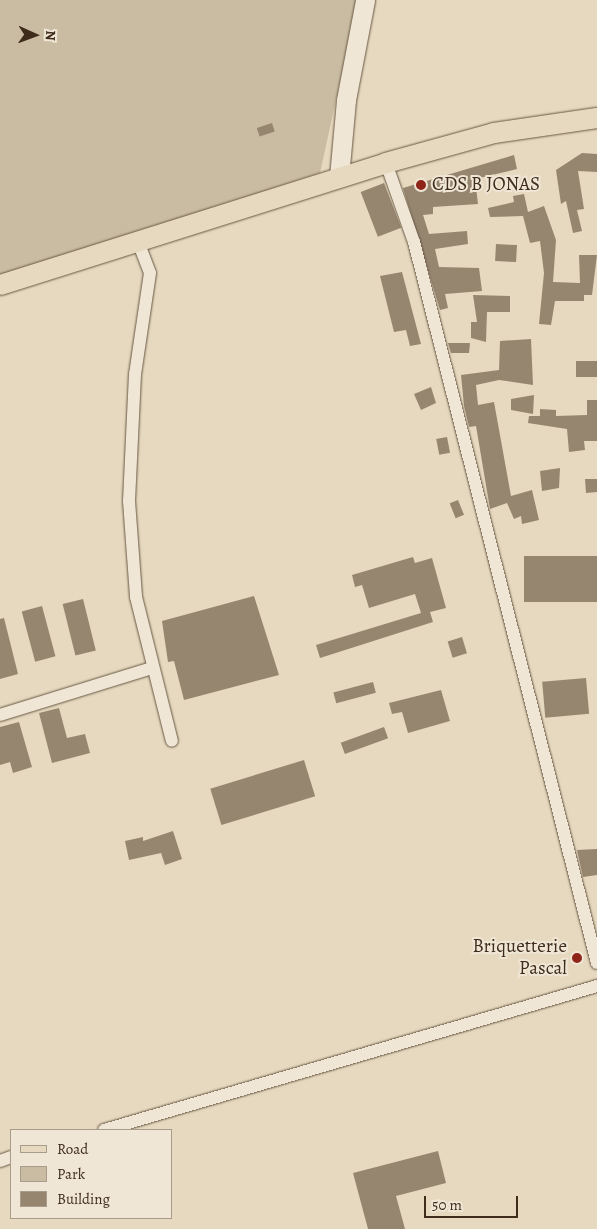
<!DOCTYPE html>
<style>
body{margin:0}
#map{position:relative;width:597px;height:1229px;overflow:hidden;background:#e6d9bf;font-family:Alegreya,serif}
div>[style]{position:absolute}
[style*='--x']{left:calc(var(--x)*1px);top:calc(var(--y)*1px);width:calc(var(--w)*1px);rotate:calc(var(--a)*1deg)}
.green>*{inset:0;background:#cabca3}
.building>*{inset:0;background:#968670;transform-origin:0 0}
.roads{filter:drop-shadow(0 0 1px #695744) drop-shadow(0 0 1px #695744)}
.street>*{height:12px;margin:-6px;padding:0 6px;transform-origin:6px;border-radius:6px;background:#efe6d5}
.secondary>*{height:19px;margin:-9.5px;padding:0 9.5px;transform-origin:9.5px;border-radius:9.5px;background:#efe6d5}
.primary>*{height:20px;margin:-10px;padding:0 10px;transform-origin:10px;border-radius:10px;background:#e6d9bf}
.dots>*{width:14px;height:14px;translate:-50% -50%;box-sizing:border-box;border:2px solid #efe6d5;border-radius:50%}
span{translate:-50% -50%;white-space:nowrap;text-align:center;line-height:1.15;-webkit-text-stroke:4px #efe6d5;paint-order:stroke}
.poi-label{font-size:19px;color:#3f2c1b}
.left{translate:0 -50%;text-align:left}
.right{translate:-100% -50%;text-align:right}
.legend{position:absolute;left:10px;top:1129px;width:162px;height:90px;box-sizing:border-box;background:#efe6d5;border:1px solid #a99c8b;margin:0;padding:6px 9px;list-style:none;font-size:15px;color:#3f2c1b}
.legend li{display:flex;align-items:center;gap:10px;height:25px}
.legend b{width:25px;border:1px solid #a99c8b}
.north{position:absolute;left:10px;top:10px;width:50px;height:50px;-webkit-text-stroke:4px #efe6d5;paint-order:stroke;rotate:92deg;font-size:14px;font-weight:700;line-height:20px;text-align:center;color:#3f2c1b}
.north::after{content:'';display:block;margin:auto;width:18px;height:22px;background:#3f2c1b;clip-path:polygon(50% 0,100% 100%,50% 72%,0 100%)}
.scale{position:absolute;left:424px;top:1196px;width:94px;height:22px;box-sizing:border-box;border:2px solid #3f2c1b;border-top:0;padding-left:6px;font-size:15px;line-height:18px;white-space:nowrap;color:#3f2c1b;-webkit-text-stroke:4px #efe6d5;paint-order:stroke}
</style>
<div id="map">
<div class="green">
<div style="clip-path:polygon(0 0,358px 0,320px 173px,0 277px)"></div>
</div>
<div class="building">
<div style="left:272px;top:123px;width:9px;height:16px;rotate:72deg"></div>
<div style="clip-path:polygon(582px 153px,597px 154px,597px 172px,578px 171px,584px 209px,577px 210px,582px 231px,573px 233px,566px 201px,561px 204px,556px 170px)"></div>
<div style="clip-path:polygon(514px 155px,517px 169px,475px 179px,478px 204px,433px 207px,433px 214px,423px 215px,429px 234px,467px 231px,468px 244px,435px 249px,439px 267px,479px 268px,482px 291px,445px 294px,448px 308px,440px 310px,403px 188px)"></div>
<div style="left:384px;top:183px;width:48px;height:25px;rotate:69deg"></div>
<div style="clip-path:polygon(524px 194px,528px 212px,544px 206px,556px 240px,553px 282px,580px 283px,579px 255px,597px 255px,592px 295px,584px 295px,584px 301px,555px 301px,551px 325px,539px 324px,544px 273px,540px 241px,530px 243px,523px 216px,490px 217px,488px 208px,514px 202px,513px 196px)"></div>
<div style="left:496px;top:244px;width:21px;height:17px;rotate:3deg"></div>
<div style="clip-path:polygon(402px 272px,421px 344px,410px 346px,406px 330px,394px 332px,380px 276px)"></div>
<div style="clip-path:polygon(473px 295px,510px 296px,510px 312px,487px 312px,486px 342px,471px 338px,471px 322px,477px 322px)"></div>
<div style="clip-path:polygon(531px 339px,533px 385px,499px 380px,476px 385px,478px 405px,494px 402px,511px 496px,532px 490px,539px 520px,522px 524px,521px 516px,514px 519px,507px 503px,490px 509px,476px 426px,469px 427px,464px 406px,461px 375px,499px 370px,500px 341px)"></div>
<div style="clip-path:polygon(448px 343px,470px 343px,469px 353px,451px 353px)"></div>
<div style="left:597px;top:361px;width:16px;height:21px;rotate:90deg"></div>
<div style="clip-path:polygon(431px 387px,436px 403px,421px 410px,414px 394px)"></div>
<div style="clip-path:polygon(534px 395px,533px 414px,511px 410px,511px 399px)"></div>
<div style="clip-path:polygon(587px 400px,597px 400px,597px 441px,584px 441px,585px 450px,569px 452px,567px 429px,528px 423px,529px 416px,540px 416px,540px 409px,556px 410px,556px 416px,587px 415px)"></div>
<div style="left:447px;top:437px;width:16px;height:11px;rotate:79deg"></div>
<div style="clip-path:polygon(560px 468px,559px 488px,542px 491px,540px 471px)"></div>
<div style="clip-path:polygon(585px 479px,597px 479px,597px 492px,586px 493px)"></div>
<div style="left:458px;top:500px;width:16px;height:9px;rotate:68deg"></div>
<div style="left:597px;top:556px;width:46px;height:73px;rotate:90deg"></div>
<div style="clip-path:polygon(413px 557px,415px 563px,432px 558px,446px 608px,430px 612px,433px 622px,320px 658px,316px 645px,421px 613px,415px 594px,369px 608px,362px 585px,355px 587px,352px 575px)"></div>
<div style="clip-path:polygon(254px 596px,279px 675px,184px 700px,174px 661px,168px 662px,162px 621px)"></div>
<div style="left:83px;top:599px;width:53px;height:21px;rotate:76deg"></div>
<div style="left:42px;top:606px;width:52px;height:21px;rotate:75deg"></div>
<div style="clip-path:polygon(4px 618px,18px 674px,0 679px,0 619px)"></div>
<div style="left:462px;top:637px;width:17px;height:15px;rotate:73deg"></div>
<div style="left:586px;top:678px;width:36px;height:44px;rotate:85deg"></div>
<div style="left:373px;top:682px;width:11px;height:41px;rotate:75deg"></div>
<div style="clip-path:polygon(441px 690px,450px 721px,408px 733px,402px 712px,392px 714px,389px 703px)"></div>
<div style="clip-path:polygon(59px 708px,67px 738px,85px 734px,90px 753px,52px 763px,39px 713px)"></div>
<div style="clip-path:polygon(19px 722px,32px 767px,13px 773px,10px 762px,0 765px,0 727px)"></div>
<div style="left:384px;top:727px;width:12px;height:46px;rotate:70deg"></div>
<div style="left:304px;top:760px;width:38px;height:98px;rotate:73deg"></div>
<div style="clip-path:polygon(173px 831px,182px 859px,165px 865px,161px 853px,129px 860px,125px 841px,143px 837px,143px 841px)"></div>
<div style="clip-path:polygon(597px 849px,597px 875px,583px 877px,577px 850px)"></div>
<div style="clip-path:polygon(438px 1151px,446px 1183px,396px 1196px,405px 1229px,368px 1229px,353px 1173px)"></div>
</div>
<div class="roads">
<div class="street">
<div style="--x:386;--y:163;--w:84;--a:70.5"></div>
<div style="--x:414;--y:242;--w:744;--a:75.76"></div>
<div style="--x:137;--y:239;--w:36;--a:69"></div>
<div style="--x:150;--y:273;--w:102;--a:98.4"></div>
<div style="--x:135;--y:374;--w:127;--a:92.7"></div>
<div style="--x:129;--y:501;--w:96;--a:85.8"></div>
<div style="--x:136;--y:597;--w:148;--a:76"></div>
<div style="--x:0;--y:715;--w:159;--a:-17.2"></div>
<div style="--x:104;--y:1130;--w:514;--a:-16.28"></div>
<div style="--x:0;--y:1161;--w:12;--a:-20"></div>
</div>
<div class="secondary">
<div style="--x:339;--y:177;--w:77;--a:-84.8"></div>
<div style="--x:346;--y:100;--w:102;--a:-79.2"></div>
</div>
<div class="primary">
<div style="--x:0;--y:285;--w:405;--a:-17.5"></div>
<div style="--x:386;--y:163;--w:112;--a:-15.5"></div>
<div style="--x:494;--y:133;--w:104;--a:-8.3"></div>
</div>
</div>
<div class="dots">
<div style="left:421px;top:185px;background:#8f2418"></div>
<div style="left:577px;top:958px;background:#8f2418"></div>
</div>
<div class="poi-label">
<span class="left" style="left:432px;top:185px">CDS B JONAS</span>
<span class="right" style="left:567px;top:958px">Briquetterie<br>Pascal</span>
</div>
<ul class="legend">
<li><b style="height:6px;background:#e6d9bf"></b>Road</li>
<li><b style="height:14px;background:#cabca3"></b>Park</li>
<li><b style="height:14px;background:#968670"></b>Building</li>
</ul>
<div class="north">N</div>
<div class="scale">50 m</div>
</div>
